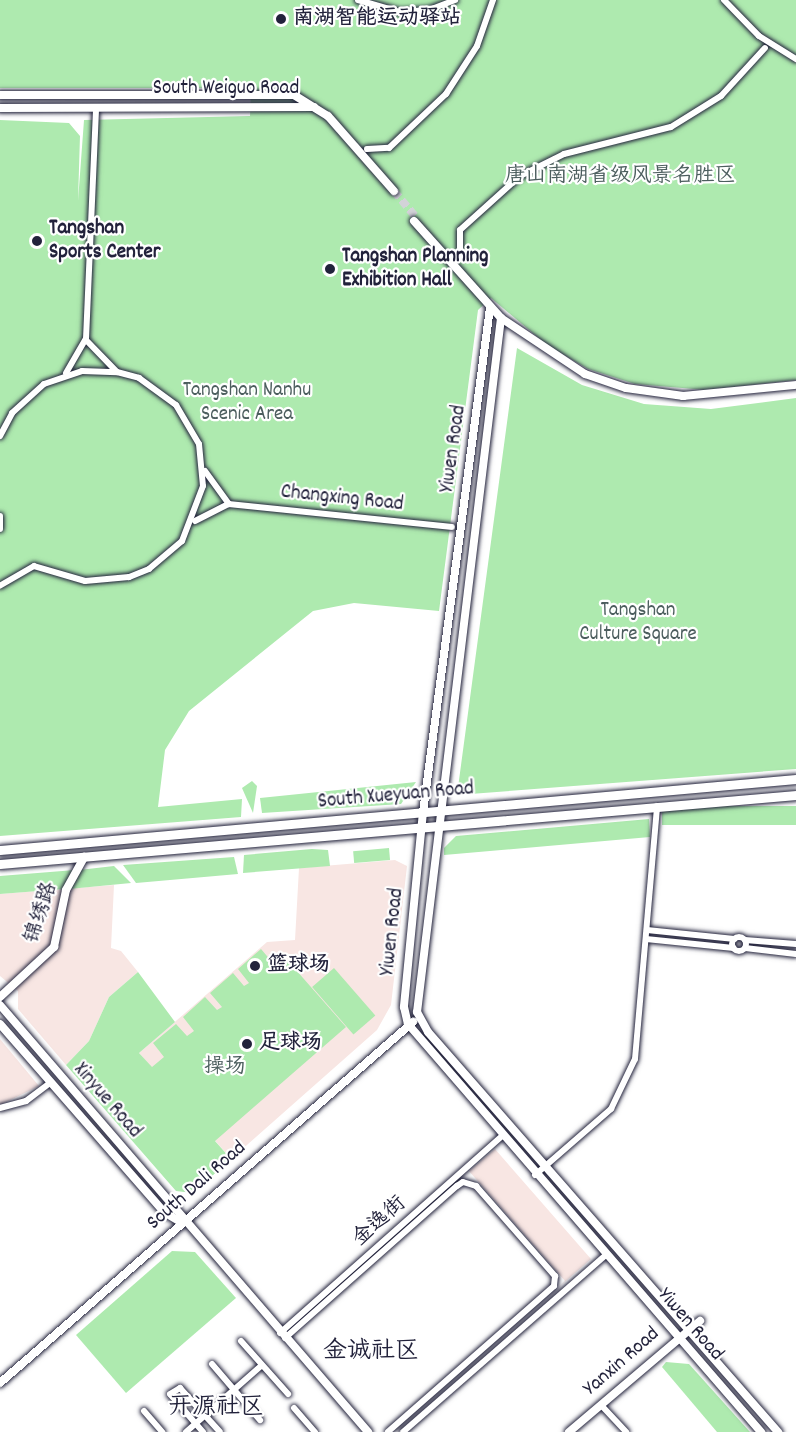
<!DOCTYPE html>
<meta charset="utf-8">
<style>
body{margin:0}
#map{position:relative;width:796px;height:1432px;overflow:hidden;background:#fff;font-family:Dekko,"LXGW WenKai TC",sans-serif}
div>[style]{position:absolute}
[style*='--x']{left:calc(var(--x)*1px);top:calc(var(--y)*1px);width:calc(var(--w)*1px);rotate:calc(var(--a)*1deg)}
.built>*{inset:0;background:#f8e6e3}
.green>*{inset:0;background:#aeeaaf;transform-origin:0 0}
.secondary-tunnel>*{height:8px;margin-top:-4px;transform-origin:0;background:repeating-linear-gradient(90deg,#d3d3d8 0 8px,transparent 0 12px)}
.roads{filter:drop-shadow(0 0 2px #22223b) drop-shadow(0 0 2px #22223b)}
.street>*{height:6px;margin:-3px;padding:0 3px;transform-origin:3px;border-radius:3px;background:#fff}
.street>.ring{margin:-3px;padding:0;box-sizing:content-box;background:none;border:6px solid #fff;border-radius:50%}
.secondary>*{height:8px;margin:-4px;padding:0 4px;transform-origin:4px;border-radius:4px;background:#fff}
.primary>*{height:9px;margin:-4.5px;padding:0 4.5px;transform-origin:4.5px;border-radius:4.5px;background:#fff}
.dots>*{width:16px;height:16px;translate:-50% -50%;box-sizing:border-box;border:3px solid #fff;border-radius:50%}
span{translate:-50% -50%;white-space:nowrap;text-align:center;line-height:1.15;-webkit-text-stroke:4.5px #fff;paint-order:stroke}
.poi-label{font-size:21px;color:#22223b;font-weight:700}
.left{translate:0 -50%;text-align:left}
.street-label{font-size:21px;color:#22223b}
.park-label{font-size:21px;color:#4c5e5e}
.quarter-label{font-size:24px;color:#22223b}
</style>
<div id="map">
<div class="built">
<div style="clip-path:polygon(395px 860px,407px 866px,391px 1005px,377px 1030px,231px 1159px,139px 1053px,267px 942px,295px 940px,299px 868px)"></div>
<div style="clip-path:polygon(114px 885px,111px 948px,121px 951px,138px 972px,109px 997px,89px 1041px,66px 1065px,18px 1009px,18px 991px,0 976px,0 894px)"></div>
<div style="clip-path:polygon(0 1039px,39px 1086px,0 1105px)"></div>
<div style="clip-path:polygon(495px 1149px,591px 1259px,558px 1288px,565px 1281px,469px 1171px)"></div>
</div>
<div class="green">
<div style="clip-path:polygon(0 0,796px 0,796px 380px,706px 390px,635px 384px,588px 369px,547px 345px,491px 298px,478px 310px,439px 611px,354px 603px,313px 611px,189px 711px,165px 750px,158px 807px,242px 799px,241px 817px,0 836px,0 120px,69px 123px,80px 136px,78px 201px,84px 120px,250px 116px,251px 88px,0 88px)"></div>
<div style="clip-path:polygon(517px 348px,582px 385px,644px 404px,711px 409px,796px 398px,796px 769px,457px 795px)"></div>
<div style="clip-path:polygon(252px 781px,257px 786px,253px 813px,242px 788px)"></div>
<div style="clip-path:polygon(416px 782px,401px 804px,262px 813px,260px 798px)"></div>
<div style="left:796px;top:806px;width:19px;height:134px;rotate:90deg"></div>
<div style="clip-path:polygon(649px 819px,650px 837px,444px 855px,444px 848px,456px 836px)"></div>
<div style="left:389px;top:848px;width:12px;height:36px;rotate:85deg"></div>
<div style="clip-path:polygon(312px 849px,328px 850px,330px 866px,243px 873px,244px 855px)"></div>
<div style="clip-path:polygon(234px 857px,238px 874px,136px 883px,123px 865px)"></div>
<div style="clip-path:polygon(114px 866px,131px 883px,69px 889px,79px 870px)"></div>
<div style="clip-path:polygon(75px 870px,64px 889px,0 894px,0 876px)"></div>
<div style="clip-path:polygon(261px 949px,272px 962px,282px 954px,346px 1027px,215px 1141px,231px 1159px,193px 1193px,176px 1191px,66px 1065px,89px 1041px,109px 997px,138px 972px,175px 1022px,139px 1053px,152px 1067px,164px 1057px,153px 1043px,176px 1024px,187px 1036px,194px 1031px,183px 1017px,205px 997px,217px 1010px,222px 1007px,210px 993px,233px 973px,244px 986px,249px 983px,238px 969px)"></div>
<div style="left:334px;top:968px;width:63px;height:29px;rotate:49deg"></div>
<div style="clip-path:polygon(172px 1251px,195px 1252px,236px 1298px,126px 1393px,76px 1335px)"></div>
<div style="clip-path:polygon(666px 1362px,689px 1364px,750px 1432px,717px 1432px,662px 1367px)"></div>
</div>
<div class="secondary-tunnel">
<div style="--x:394;--y:191;--w:35;--a:50"></div>
</div>
<div class="roads">
<div class="street">
<div style="--x:358;--y:0;--w:44;--a:15.9"></div>
<div style="--x:400;--y:12;--w:29;--a:-4"></div>
<div style="--x:429;--y:10;--w:28;--a:-21"></div>
<div style="--x:724;--y:0;--w:50;--a:45.8"></div>
<div style="--x:759;--y:36;--w:44;--a:31.9"></div>
<div style="--x:367;--y:149;--w:22;--a:-3"></div>
<div style="--x:389;--y:148;--w:79;--a:-43.5"></div>
<div style="--x:446;--y:94;--w:57;--a:-57.1"></div>
<div style="--x:477;--y:46;--w:49;--a:-70.8"></div>
<div style="--x:460;--y:255;--w:25;--a:-90"></div>
<div style="--x:460;--y:230;--w:81;--a:-42"></div>
<div style="--x:520;--y:176;--w:49;--a:-26.6"></div>
<div style="--x:564;--y:154;--w:110;--a:-14.2"></div>
<div style="--x:671;--y:127;--w:59;--a:-31.8"></div>
<div style="--x:721;--y:96;--w:65;--a:-47.5"></div>
<div style="--x:86;--y:340;--w:43;--a:45.9"></div>
<div style="--x:66;--y:373;--w:39;--a:-60"></div>
<div style="--x:86;--y:339;--w:232;--a:-87.5"></div>
<div style="--x:0;--y:436;--w:26;--a:-62"></div>
<div style="--x:12;--y:413;--w:43;--a:-42.2"></div>
<div style="--x:44;--y:384;--w:40;--a:-18.9"></div>
<div style="--x:82;--y:371;--w:35;--a:2"></div>
<div style="--x:117;--y:372;--w:23;--a:15"></div>
<div style="--x:139;--y:378;--w:46;--a:36.1"></div>
<div style="--x:176;--y:405;--w:45;--a:59.5"></div>
<div style="--x:199;--y:444;--w:42;--a:84.6"></div>
<div style="--x:203;--y:486;--w:59;--a:110.9"></div>
<div style="--x:182;--y:541;--w:43;--a:139.7"></div>
<div style="--x:149;--y:569;--w:22;--a:158"></div>
<div style="--x:129;--y:577;--w:44;--a:174.8"></div>
<div style="--x:85;--y:581;--w:53;--a:-163.6"></div>
<div style="--x:34;--y:566;--w:39;--a:150"></div>
<div style="--x:205;--y:471;--w:41;--a:54"></div>
<div style="--x:0;--y:516;--w:13;--a:90"></div>
<div style="--x:195;--y:521;--w:38;--a:-27"></div>
<div style="--x:229;--y:504;--w:224;--a:5.9"></div>
<div style="--x:647;--y:930;--w:88;--a:5.8"></div>
<div class="ring" style="left:732px;top:937px;width:8px;height:8px"></div>
<div style="--x:646;--y:939;--w:88;--a:5.8"></div>
<div style="--x:745;--y:940;--w:51;--a:4.5"></div>
<div style="--x:745;--y:948;--w:51;--a:6.7"></div>
<div style="--x:0;--y:1108;--w:27;--a:-15"></div>
<div style="--x:26;--y:1101;--w:31;--a:-37"></div>
<div style="--x:535;--y:1175;--w:101;--a:-41"></div>
<div style="--x:611;--y:1109;--w:55;--a:-64.4"></div>
<div style="--x:635;--y:1059;--w:254;--a:-85"></div>
<div style="--x:280;--y:1333;--w:295;--a:-41.6"></div>
<div style="--x:285;--y:1338;--w:230;--a:-41.5"></div>
<div style="--x:457;--y:1186;--w:7;--a:-34"></div>
<div style="--x:463;--y:1182;--w:14;--a:17"></div>
<div style="--x:476;--y:1186;--w:120;--a:48.7"></div>
<div style="--x:555;--y:1276;--w:10;--a:96"></div>
<div style="--x:554;--y:1286;--w:221;--a:138.7"></div>
<div style="--x:241;--y:1341;--w:71;--a:48.4"></div>
<div style="--x:212;--y:1364;--w:74;--a:49.4"></div>
<div style="--x:601;--y:1405;--w:37;--a:47"></div>
<div style="--x:294;--y:1408;--w:32;--a:49"></div>
<div style="--x:144;--y:1411;--w:28;--a:49"></div>
<div style="--x:186;--y:1432;--w:101;--a:-41.4"></div>
<div style="--x:203;--y:1432;--w:50;--a:-131"></div>
<div style="--x:170;--y:1394;--w:12;--a:-31"></div>
<div style="--x:180;--y:1388;--w:59;--a:47.7"></div>
<div style="--x:403;--y:1432;--w:268;--a:-41.1"></div>
</div>
<div class="secondary">
<div style="--x:0;--y:95;--w:294;--a:0"></div>
<div style="--x:294;--y:95;--w:40;--a:32"></div>
<div style="--x:328;--y:116;--w:100;--a:48.7"></div>
<div style="--x:0;--y:108;--w:314;--a:-0.2"></div>
<div style="--x:414;--y:221;--w:130;--a:48.1"></div>
<div style="--x:501;--y:318;--w:101;--a:33.7"></div>
<div style="--x:585;--y:374;--w:43;--a:18.9"></div>
<div style="--x:626;--y:388;--w:58;--a:8"></div>
<div style="--x:683;--y:396;--w:114;--a:-5.6"></div>
<div style="--x:490;--y:308;--w:508;--a:97.57"></div>
<div style="--x:423;--y:812;--w:196;--a:95.6"></div>
<div style="--x:404;--y:1007;--w:17;--a:77"></div>
<div style="--x:408;--y:1024;--w:540;--a:49.13"></div>
<div style="--x:501;--y:318;--w:699;--a:96.9"></div>
<div style="--x:417;--y:1012;--w:23;--a:61"></div>
<div style="--x:428;--y:1032;--w:532;--a:48.81"></div>
<div style="--x:0;--y:997;--w:74;--a:-42.8"></div>
<div style="--x:54;--y:947;--w:58;--a:-78.1"></div>
<div style="--x:66;--y:890;--w:38;--a:-61"></div>
<div style="--x:0;--y:1005;--w:564;--a:49.24"></div>
<div style="--x:0;--y:1024;--w:249;--a:48.9"></div>
<div style="--x:164;--y:1212;--w:21;--a:31"></div>
<div style="--x:0;--y:1383;--w:549;--a:-41.16"></div>
<div style="--x:569;--y:1432;--w:172;--a:-40.3"></div>
</div>
<div class="primary">
<div style="--x:0;--y:850;--w:799;--a:-5.1"></div>
<div style="--x:0;--y:864;--w:799;--a:-4.95"></div>
</div>
</div>
<div class="dots">
<div style="left:281px;top:19px;background:#22223b"></div>
<div style="left:37px;top:241px;background:#22223b"></div>
<div style="left:330px;top:269px;background:#22223b"></div>
<div style="left:255px;top:966px;background:#22223b"></div>
<div style="left:247px;top:1044px;background:#22223b"></div>
</div>
<div class="poi-label">
<span class="left" style="left:293px;top:19px">南湖智能运动驿站</span>
<span class="left" style="left:49px;top:241px">Tangshan<br>Sports Center</span>
<span class="left" style="left:342px;top:269px">Tangshan Planning<br>Exhibition Hall</span>
<span class="left" style="left:267px;top:966px">篮球场</span>
<span class="left" style="left:259px;top:1044px">足球场</span>
</div>
<div class="street-label">
<span style="left:226px;top:89px">South Weiguo Road</span>
<span style="left:454px;top:449px;rotate:-82deg">Yiwen Road</span>
<span style="left:342px;top:499px;rotate:6deg">Changxing Road</span>
<span style="left:396px;top:796px;rotate:-5deg">South Xueyuan Road</span>
<span style="left:42px;top:913px;rotate:-72deg">锦绣路</span>
<span style="left:393px;top:932px;rotate:-84deg">Yiwen Road</span>
<span style="left:107px;top:1101px;rotate:49deg">Xinyue Road</span>
<span style="left:197px;top:1186px;rotate:-41deg">South Dali Road</span>
<span style="left:380px;top:1222px;rotate:-42deg">金逸街</span>
<span style="left:690px;top:1325px;rotate:49deg">Yiwen Road</span>
<span style="left:622px;top:1362px;rotate:-41deg">Yanxin Road</span>
</div>
<div class="park-label">
<span style="left:620px;top:177px">唐山南湖省级风景名胜区</span>
<span style="left:247px;top:403px">Tangshan Nanhu<br>Scenic Area</span>
<span style="left:638px;top:623px">Tangshan<br>Culture Square</span>
<span style="left:225px;top:1068px">操场</span>
</div>
<div class="quarter-label">
<span style="left:371px;top:1353px">金诚社区</span>
<span style="left:216px;top:1409px">开源社区</span>
</div>
</div>
